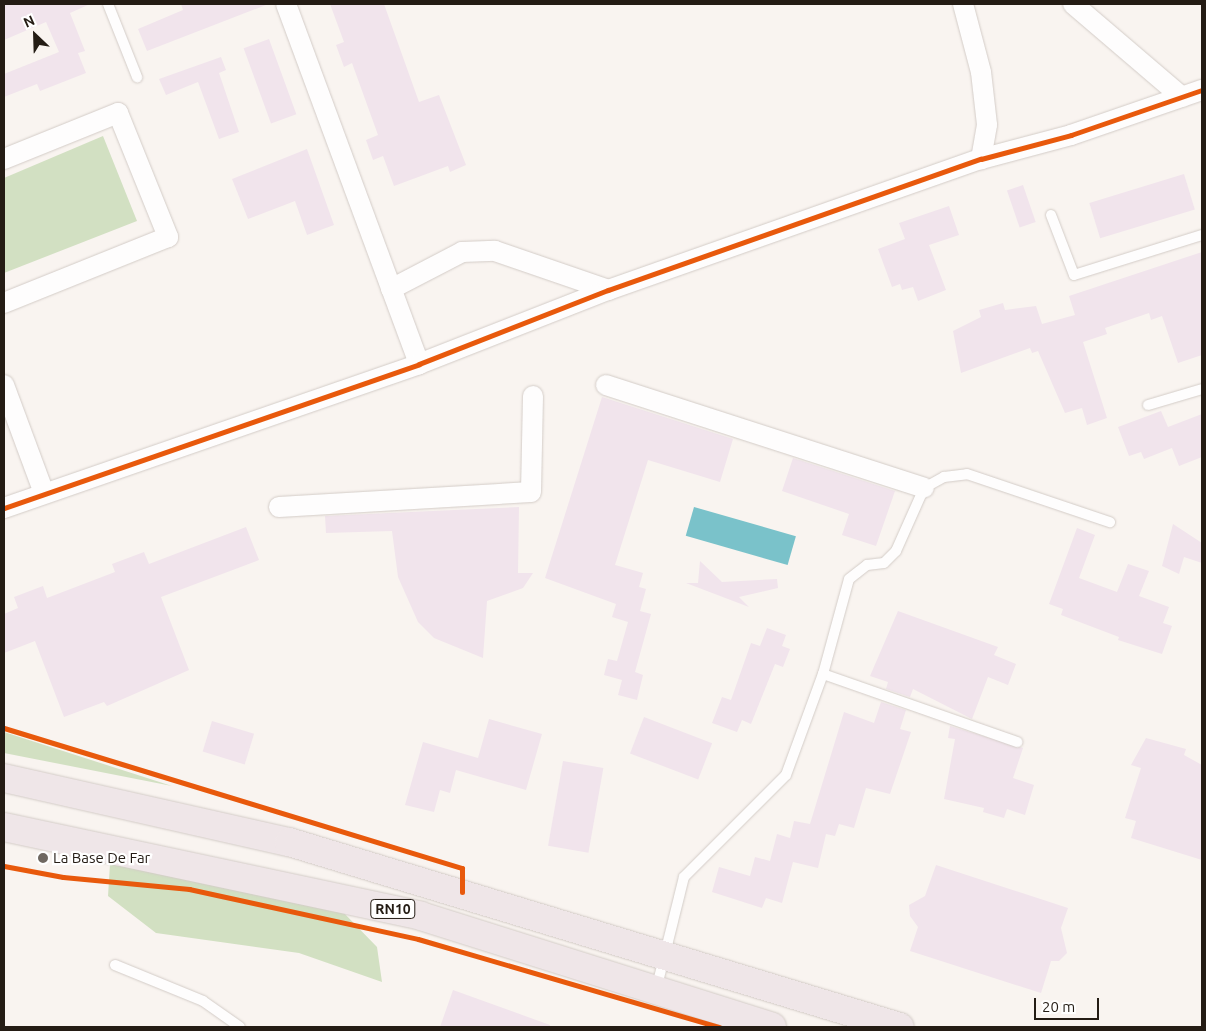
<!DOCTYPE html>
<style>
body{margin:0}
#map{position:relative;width:1206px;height:1031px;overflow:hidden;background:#f9f4f0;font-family:Ubuntu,sans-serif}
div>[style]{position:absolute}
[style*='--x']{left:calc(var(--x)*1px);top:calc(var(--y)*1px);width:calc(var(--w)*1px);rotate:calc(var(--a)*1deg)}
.green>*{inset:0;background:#d2e0c2}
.water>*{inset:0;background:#7ac2ca;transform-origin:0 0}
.building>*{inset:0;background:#f1e4ec;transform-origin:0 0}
.roads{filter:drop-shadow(0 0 1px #d3ccc7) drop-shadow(0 0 1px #d3ccc7)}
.lane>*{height:10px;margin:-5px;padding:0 5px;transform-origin:5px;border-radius:5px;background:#fefdfd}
.street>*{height:20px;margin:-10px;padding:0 10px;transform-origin:10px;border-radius:10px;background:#fefdfd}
.primary>*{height:28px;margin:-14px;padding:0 14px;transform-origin:14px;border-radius:14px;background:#efe6e8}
.cycleway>*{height:5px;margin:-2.5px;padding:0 2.5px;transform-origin:2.5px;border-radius:2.5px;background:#e8590c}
.dots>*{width:14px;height:14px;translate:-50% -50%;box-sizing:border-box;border:2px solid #fff;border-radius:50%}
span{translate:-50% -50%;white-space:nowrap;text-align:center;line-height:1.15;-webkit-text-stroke:4.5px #fff;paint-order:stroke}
.shield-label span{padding:1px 4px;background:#fff;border:1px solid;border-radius:4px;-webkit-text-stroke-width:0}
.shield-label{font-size:14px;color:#241c14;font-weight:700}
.poi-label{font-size:15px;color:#241c14}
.left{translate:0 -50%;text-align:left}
.frame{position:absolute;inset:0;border:5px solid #241c14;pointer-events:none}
.north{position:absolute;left:10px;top:10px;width:50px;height:50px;-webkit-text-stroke:4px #fff;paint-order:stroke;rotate:336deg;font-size:14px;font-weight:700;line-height:20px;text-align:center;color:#241c14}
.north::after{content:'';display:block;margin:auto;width:18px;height:22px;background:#241c14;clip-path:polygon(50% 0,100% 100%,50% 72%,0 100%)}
.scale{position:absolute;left:1034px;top:998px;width:65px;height:22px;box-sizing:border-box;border:2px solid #241c14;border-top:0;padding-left:6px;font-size:15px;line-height:18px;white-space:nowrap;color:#241c14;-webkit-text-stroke:4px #fff;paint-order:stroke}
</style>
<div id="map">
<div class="green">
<div style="clip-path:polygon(103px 136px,137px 221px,4px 273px,4px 178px)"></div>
<div style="clip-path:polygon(4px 732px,172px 786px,4px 753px)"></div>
<div style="clip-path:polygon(110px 864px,341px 910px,377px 947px,382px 982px,299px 953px,156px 933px,108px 896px)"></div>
</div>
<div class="water">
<div style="left:694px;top:507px;width:106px;height:30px;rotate:16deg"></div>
</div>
<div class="building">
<div style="clip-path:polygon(4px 4px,90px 4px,70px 13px,85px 51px,78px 53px,86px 73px,40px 91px,37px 84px,4px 97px,4px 74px,59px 52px,46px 22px,4px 40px)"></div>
<div style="clip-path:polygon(181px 4px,265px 4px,266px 5px,147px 51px,138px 29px,183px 10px)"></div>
<div style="clip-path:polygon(330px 4px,384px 4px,419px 102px,439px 95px,466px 165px,450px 172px,448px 166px,394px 186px,383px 156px,373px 160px,366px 140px,378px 135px,352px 63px,344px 67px,336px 45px,344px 42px)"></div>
<div style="left:269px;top:39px;width:80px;height:27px;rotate:70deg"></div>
<div style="clip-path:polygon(221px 57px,226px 70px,219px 73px,239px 132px,219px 139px,198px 82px,166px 95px,159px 79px)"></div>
<div style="clip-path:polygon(307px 149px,334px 225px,307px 235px,295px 201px,248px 219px,232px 179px)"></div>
<div style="left:1184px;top:174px;width:37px;height:99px;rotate:73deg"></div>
<div style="left:1023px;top:185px;width:39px;height:17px;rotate:71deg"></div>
<div style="clip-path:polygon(949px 206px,959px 235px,929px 245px,946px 290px,918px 301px,913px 287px,902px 290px,900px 284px,892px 287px,878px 249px,905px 239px,899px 223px)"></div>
<div style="clip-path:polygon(1202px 252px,1202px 355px,1178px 363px,1162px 316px,1151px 320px,1149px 313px,1105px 328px,1107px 334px,1083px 342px,1107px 418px,1087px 425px,1082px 408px,1065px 413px,1038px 351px,1032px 353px,1030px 348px,961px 373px,953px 331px,981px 317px,979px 310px,1003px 303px,1005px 310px,1036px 306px,1042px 324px,1075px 315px,1069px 296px)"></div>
<div style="clip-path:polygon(602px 397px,733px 439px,720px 482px,648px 460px,615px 565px,643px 573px,639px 587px,646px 589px,640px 611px,651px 614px,635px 672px,643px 675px,637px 700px,618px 695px,622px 680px,604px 675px,608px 659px,617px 661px,628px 622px,612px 617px,616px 604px,545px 578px)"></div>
<div style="clip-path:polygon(1161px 411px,1168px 427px,1202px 414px,1202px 457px,1179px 466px,1172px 448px,1144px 459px,1141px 452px,1129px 456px,1118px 427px)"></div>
<div style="clip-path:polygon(793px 458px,895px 491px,876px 546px,842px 535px,849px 514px,782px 491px)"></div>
<div style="clip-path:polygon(519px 507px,518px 573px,533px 573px,523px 588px,487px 601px,483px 658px,434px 638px,418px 622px,398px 577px,392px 531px,326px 533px,325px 516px)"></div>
<div style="clip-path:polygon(1173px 524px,1202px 543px,1202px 563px,1184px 557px,1179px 574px,1162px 566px)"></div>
<div style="clip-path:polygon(246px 527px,259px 560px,161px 597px,189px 670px,107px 706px,104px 702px,64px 717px,35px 641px,4px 653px,4px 614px,18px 608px,14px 597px,43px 586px,47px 598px,115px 572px,112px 564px,144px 552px,149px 564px)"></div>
<div style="clip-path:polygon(1077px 528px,1095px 535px,1079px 578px,1117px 592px,1128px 564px,1149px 571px,1139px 596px,1169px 607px,1163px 623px,1172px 626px,1162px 654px,1118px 640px,1119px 637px,1061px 615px,1063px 609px,1049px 604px)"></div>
<div style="clip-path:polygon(700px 561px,722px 582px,777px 579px,778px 588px,739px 597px,749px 607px,686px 583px,698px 583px)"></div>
<div style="clip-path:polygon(898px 611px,998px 647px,994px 655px,1016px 664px,1008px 685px,988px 677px,972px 719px,913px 689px,910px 697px,886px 689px,888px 682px,870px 676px)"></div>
<div style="clip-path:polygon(767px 628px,786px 635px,782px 646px,790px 649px,783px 667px,775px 664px,751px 724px,742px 720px,737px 732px,712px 723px,722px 697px,731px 700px,751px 643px,760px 646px)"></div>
<div style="clip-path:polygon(881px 702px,906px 710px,900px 729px,911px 732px,890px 794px,866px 788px,854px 828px,839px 824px,835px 836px,826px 834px,818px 868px,793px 862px,782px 903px,766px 898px,762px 908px,712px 892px,719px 867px,750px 876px,755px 857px,770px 861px,777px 834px,790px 838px,794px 821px,810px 824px,844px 712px,874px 723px)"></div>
<div style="left:644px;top:717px;width:73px;height:39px;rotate:21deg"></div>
<div style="clip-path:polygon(489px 719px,542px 734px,526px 790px,456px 770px,450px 793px,440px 790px,434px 812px,405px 805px,423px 742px,478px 758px)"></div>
<div style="left:212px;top:721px;width:44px;height:32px;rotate:17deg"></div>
<div style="clip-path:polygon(950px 726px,1023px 748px,1013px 778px,1034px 785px,1025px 815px,1007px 809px,1004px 818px,983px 812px,984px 808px,944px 799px,955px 739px,948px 738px)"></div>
<div style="clip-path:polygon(1146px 738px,1186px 749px,1184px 755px,1202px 765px,1202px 860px,1131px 838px,1136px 821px,1125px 818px,1141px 768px,1131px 765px)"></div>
<div style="left:563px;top:761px;width:41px;height:86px;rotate:10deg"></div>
<div style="clip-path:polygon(936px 865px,1068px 908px,1061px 928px,1067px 953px,1059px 961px,1051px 961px,1041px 993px,910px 951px,918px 927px,910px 916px,909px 905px,925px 896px)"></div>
<div style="clip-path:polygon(453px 990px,550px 1025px,550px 1027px,440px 1027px)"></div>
</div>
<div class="roads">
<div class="lane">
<div style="--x:108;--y:4;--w:79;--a:68.3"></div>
<div style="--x:1051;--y:215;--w:64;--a:69"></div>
<div style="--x:1074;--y:275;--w:134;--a:-17.4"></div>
<div style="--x:1148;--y:405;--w:56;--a:-16.5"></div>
<div style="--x:823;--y:674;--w:206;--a:19.3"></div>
<div style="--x:115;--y:965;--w:95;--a:22.2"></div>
<div style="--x:203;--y:1001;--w:45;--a:35.1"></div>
<div style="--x:656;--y:990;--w:116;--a:-76.1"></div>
<div style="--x:684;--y:877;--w:144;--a:-45"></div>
<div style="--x:786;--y:775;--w:108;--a:-69.9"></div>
<div style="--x:823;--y:674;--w:98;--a:-74.7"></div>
<div style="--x:849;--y:579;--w:23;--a:-38"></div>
<div style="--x:867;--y:565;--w:17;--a:-7"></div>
<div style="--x:884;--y:563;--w:17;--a:-45"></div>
<div style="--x:896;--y:551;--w:69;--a:-66"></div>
<div style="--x:924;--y:488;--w:23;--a:-29"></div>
<div style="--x:944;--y:477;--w:23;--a:-7"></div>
<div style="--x:967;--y:474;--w:151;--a:18.6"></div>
</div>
<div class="street">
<div style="--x:286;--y:4;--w:384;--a:69.7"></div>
<div style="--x:963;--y:4;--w:70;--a:75.2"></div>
<div style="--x:981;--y:72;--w:53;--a:83.5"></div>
<div style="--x:987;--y:125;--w:35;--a:100"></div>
<div style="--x:1073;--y:4;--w:143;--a:40.5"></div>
<div style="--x:4;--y:159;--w:123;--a:-22"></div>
<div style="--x:118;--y:113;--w:134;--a:68"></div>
<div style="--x:168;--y:237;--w:177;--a:158.1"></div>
<div style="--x:391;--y:289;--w:80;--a:-27.5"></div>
<div style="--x:462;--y:252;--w:33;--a:-2"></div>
<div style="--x:495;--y:251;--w:120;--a:19"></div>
<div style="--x:4;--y:385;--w:115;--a:69.7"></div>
<div style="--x:606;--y:385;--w:334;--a:17.9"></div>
<div style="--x:279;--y:507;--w:252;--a:-3.4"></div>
<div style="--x:531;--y:492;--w:96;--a:-88.8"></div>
<div style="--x:4;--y:508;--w:439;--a:-19.1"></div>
<div style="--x:419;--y:364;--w:203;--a:-21.4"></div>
<div style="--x:608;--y:290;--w:395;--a:-19.4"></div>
<div style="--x:981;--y:159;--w:93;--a:-14.9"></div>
<div style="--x:1071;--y:135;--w:139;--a:-19"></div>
</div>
<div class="primary">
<div style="--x:4;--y:778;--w:292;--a:12.7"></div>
<div style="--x:289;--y:842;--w:638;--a:16.85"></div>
<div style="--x:4;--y:827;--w:426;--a:12"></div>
<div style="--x:421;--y:916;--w:368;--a:17.5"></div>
</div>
</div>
<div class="cycleway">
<div style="--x:4;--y:508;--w:439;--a:-19.1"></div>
<div style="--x:419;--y:364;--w:203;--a:-21.4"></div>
<div style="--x:608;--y:290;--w:395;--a:-19.4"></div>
<div style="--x:981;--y:159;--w:93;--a:-14.9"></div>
<div style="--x:1071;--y:135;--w:139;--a:-19"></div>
<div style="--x:4;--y:728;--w:479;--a:17"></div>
<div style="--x:462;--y:868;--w:24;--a:90"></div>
<div style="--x:4;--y:866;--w:60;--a:10.6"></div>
<div style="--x:63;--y:877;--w:127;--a:5.4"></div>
<div style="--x:189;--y:889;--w:234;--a:12.3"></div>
<div style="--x:418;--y:939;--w:314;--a:16.3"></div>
</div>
<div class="dots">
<div style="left:43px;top:858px;background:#6f6861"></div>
</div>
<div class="shield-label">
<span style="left:393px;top:909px">RN10</span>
</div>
<div class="poi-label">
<span class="left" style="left:53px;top:858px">La Base De Far</span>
</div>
<div class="frame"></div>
<div class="north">N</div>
<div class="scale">20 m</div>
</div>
